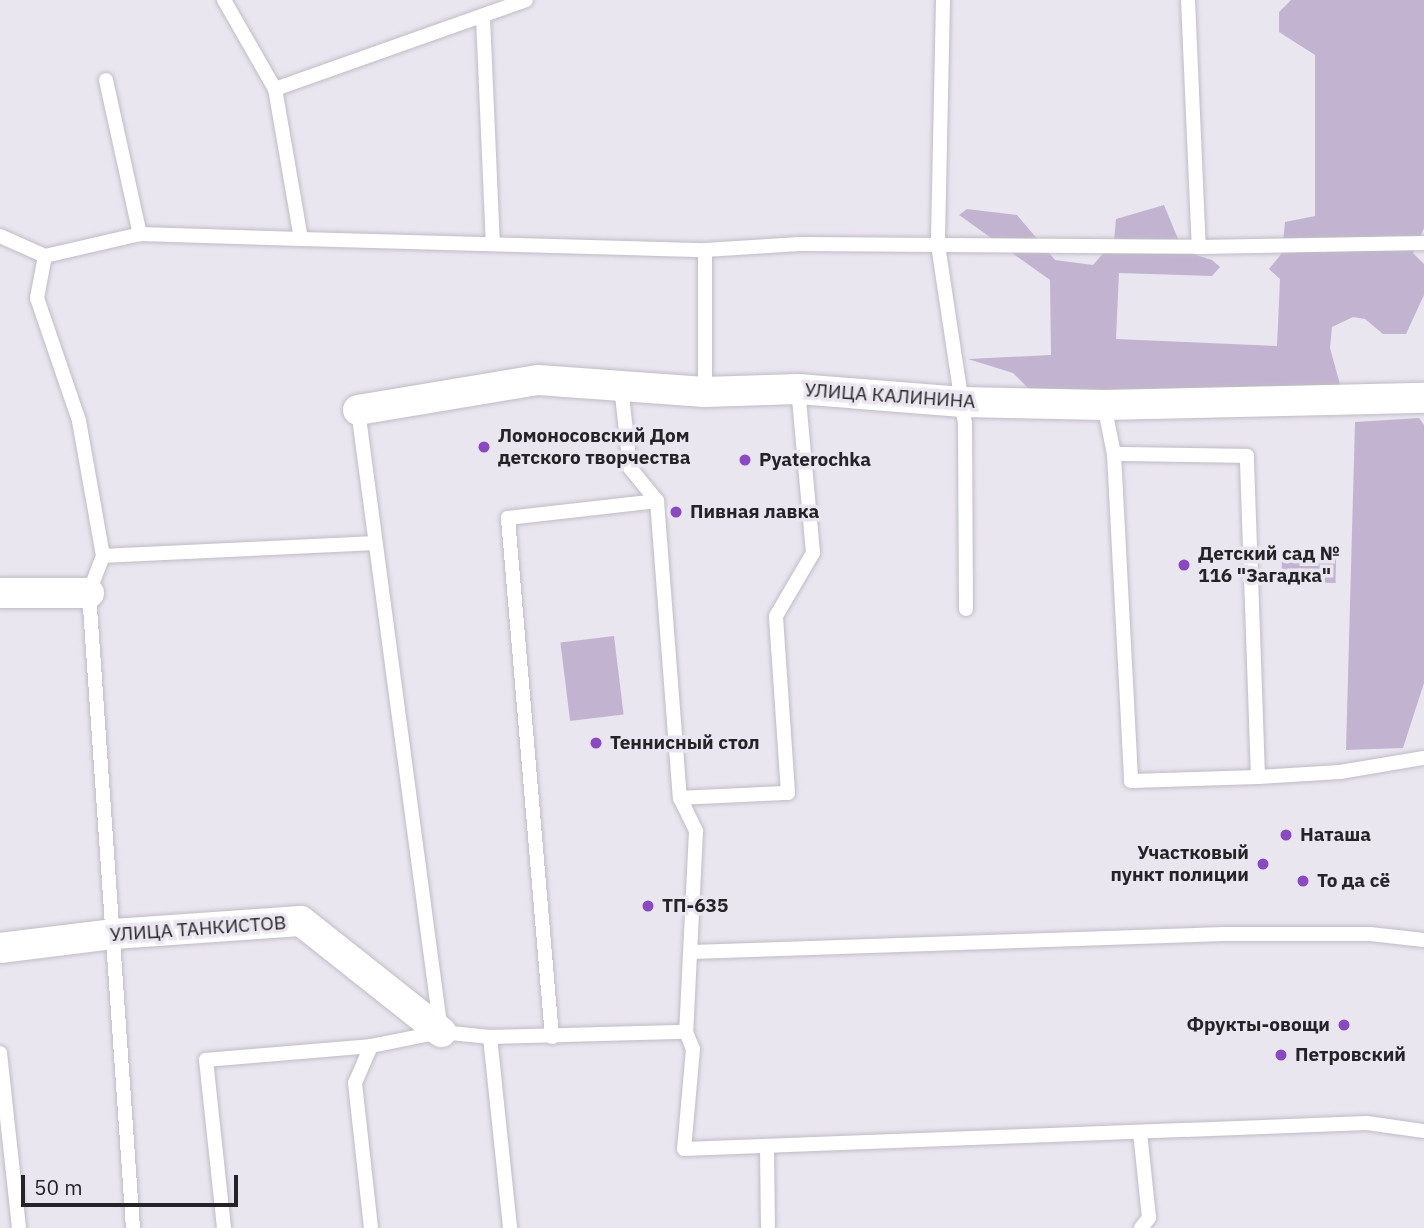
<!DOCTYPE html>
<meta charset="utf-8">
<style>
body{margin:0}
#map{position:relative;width:1424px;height:1228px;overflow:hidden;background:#eae6f0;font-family:"IBM Plex Sans",sans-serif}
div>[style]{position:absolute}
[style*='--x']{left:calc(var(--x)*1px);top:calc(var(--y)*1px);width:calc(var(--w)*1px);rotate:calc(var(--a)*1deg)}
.green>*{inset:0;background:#c2b4d1;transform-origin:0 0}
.roads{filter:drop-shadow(0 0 2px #c0bcc5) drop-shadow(0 0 2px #c0bcc5)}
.lane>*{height:14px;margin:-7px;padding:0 7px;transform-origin:7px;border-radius:7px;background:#fff}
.street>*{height:30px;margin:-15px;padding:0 15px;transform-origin:15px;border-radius:15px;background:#fff}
.dots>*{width:19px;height:19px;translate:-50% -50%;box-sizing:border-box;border:4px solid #eae6f0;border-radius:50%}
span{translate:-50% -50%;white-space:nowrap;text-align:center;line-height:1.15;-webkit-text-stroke:7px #eae6f0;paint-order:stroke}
.street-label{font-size:19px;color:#252327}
.poi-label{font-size:19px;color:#252327;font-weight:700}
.left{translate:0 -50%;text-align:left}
.right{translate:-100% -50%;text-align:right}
.scale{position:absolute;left:21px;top:1175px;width:217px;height:32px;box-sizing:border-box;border:4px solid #252327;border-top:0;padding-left:9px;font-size:21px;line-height:24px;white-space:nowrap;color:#252327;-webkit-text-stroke:5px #eae6f0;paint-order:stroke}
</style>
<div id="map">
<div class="green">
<div style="clip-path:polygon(1291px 0,1424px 0,1424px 228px,1413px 253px,1424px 264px,1424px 295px,1406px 334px,1383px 334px,1365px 319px,1353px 317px,1332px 327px,1330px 348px,1341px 388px,1035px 395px,1013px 373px,968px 359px,1051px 355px,1050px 280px,959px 215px,967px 209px,1017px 215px,1055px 260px,1093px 265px,1114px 241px,1116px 219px,1164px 205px,1183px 251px,1212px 260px,1220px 267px,1212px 276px,1119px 273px,1116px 339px,1277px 346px,1280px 279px,1269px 269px,1282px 253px,1285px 222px,1315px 216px,1315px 55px,1279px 32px,1279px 12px)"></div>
<div style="clip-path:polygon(1419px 418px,1424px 425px,1424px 683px,1403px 748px,1346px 750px,1355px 422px)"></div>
<div style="left:1282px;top:555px;width:54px;height:27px;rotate:1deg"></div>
<div style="left:614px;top:636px;width:79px;height:54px;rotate:83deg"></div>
</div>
<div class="roads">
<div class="lane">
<div style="--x:943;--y:0;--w:245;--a:91.2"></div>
<div style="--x:938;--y:245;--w:180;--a:81.4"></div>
<div style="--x:965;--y:423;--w:186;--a:89.7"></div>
<div style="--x:1188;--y:0;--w:247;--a:87.5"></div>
<div style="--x:483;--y:18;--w:226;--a:87.5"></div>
<div style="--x:106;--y:80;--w:158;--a:77.6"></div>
<div style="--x:275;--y:89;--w:266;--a:-19.5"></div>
<div style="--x:0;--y:236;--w:49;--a:24"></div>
<div style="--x:45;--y:256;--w:43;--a:100.8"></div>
<div style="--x:37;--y:298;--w:130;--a:71.1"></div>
<div style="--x:79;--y:421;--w:137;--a:79.9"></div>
<div style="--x:103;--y:556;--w:40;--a:111"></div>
<div style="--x:89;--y:593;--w:637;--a:86.04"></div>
<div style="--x:301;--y:239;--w:404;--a:1.6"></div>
<div style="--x:705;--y:250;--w:95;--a:-3.6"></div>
<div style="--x:800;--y:244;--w:399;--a:0.4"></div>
<div style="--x:1199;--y:247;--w:225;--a:-1"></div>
<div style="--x:45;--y:256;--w:98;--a:-13"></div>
<div style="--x:140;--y:234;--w:161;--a:1.8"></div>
<div style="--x:301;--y:239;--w:152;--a:-99.8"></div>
<div style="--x:275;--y:89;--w:103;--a:-119.8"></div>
<div style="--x:621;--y:386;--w:82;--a:83.7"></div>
<div style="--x:630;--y:468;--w:43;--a:50.7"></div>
<div style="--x:657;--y:501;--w:298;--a:85.6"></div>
<div style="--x:680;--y:798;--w:37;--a:64"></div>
<div style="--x:696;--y:831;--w:201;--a:92.8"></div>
<div style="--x:686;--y:1032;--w:18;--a:68"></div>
<div style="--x:693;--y:1049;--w:100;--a:95.1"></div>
<div style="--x:684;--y:1149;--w:683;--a:-2.18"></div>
<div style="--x:1367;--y:1123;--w:58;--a:8"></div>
<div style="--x:705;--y:392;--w:142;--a:-90"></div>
<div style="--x:1104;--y:405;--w:50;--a:78.5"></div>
<div style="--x:1114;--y:454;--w:327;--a:87"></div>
<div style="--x:1131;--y:781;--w:127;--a:-1.8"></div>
<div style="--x:1258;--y:777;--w:321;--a:-92"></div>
<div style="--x:1247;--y:456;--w:133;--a:-179.1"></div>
<div style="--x:358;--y:410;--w:628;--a:82.4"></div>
<div style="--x:441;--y:1032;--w:71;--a:168.7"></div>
<div style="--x:371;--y:1046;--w:40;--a:113.4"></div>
<div style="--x:355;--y:1083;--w:146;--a:83.7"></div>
<div style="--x:103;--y:556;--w:272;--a:-2.7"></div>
<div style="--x:1258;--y:777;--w:82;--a:-3.5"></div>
<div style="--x:1340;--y:772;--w:85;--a:-9.5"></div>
<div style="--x:680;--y:798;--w:108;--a:-2.7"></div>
<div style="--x:788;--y:793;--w:177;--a:-93.9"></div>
<div style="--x:776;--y:616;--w:73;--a:-59.6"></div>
<div style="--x:813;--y:553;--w:165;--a:-95.2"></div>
<div style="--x:692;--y:952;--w:532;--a:-1.94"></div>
<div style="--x:1224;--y:934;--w:146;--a:0"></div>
<div style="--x:1370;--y:934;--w:54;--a:6.3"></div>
<div style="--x:441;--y:1032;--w:49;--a:5.8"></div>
<div style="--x:490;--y:1037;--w:196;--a:-1.5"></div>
<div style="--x:490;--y:1037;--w:192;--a:84"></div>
<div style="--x:552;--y:1037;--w:521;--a:-94.85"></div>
<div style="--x:508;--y:518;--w:150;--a:-6.5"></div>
<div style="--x:0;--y:1053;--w:176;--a:83.8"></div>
<div style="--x:1140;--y:1132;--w:86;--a:84"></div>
<div style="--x:1149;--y:1218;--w:13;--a:129"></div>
<div style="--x:767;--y:1147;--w:81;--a:89.3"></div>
<div style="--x:224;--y:1228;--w:169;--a:-96.1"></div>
<div style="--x:206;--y:1060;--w:166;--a:-4.8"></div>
</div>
<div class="street">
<div style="--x:358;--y:410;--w:182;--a:-9.5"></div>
<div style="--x:538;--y:380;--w:167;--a:4.1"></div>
<div style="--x:705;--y:392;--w:93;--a:-1.8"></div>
<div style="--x:798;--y:389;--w:165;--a:4.5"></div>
<div style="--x:962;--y:402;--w:142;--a:1.2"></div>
<div style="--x:1104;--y:405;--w:320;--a:-1.3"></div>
<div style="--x:0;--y:593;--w:89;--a:0"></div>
<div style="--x:0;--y:948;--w:115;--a:-7"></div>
<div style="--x:114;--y:934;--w:187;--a:-4"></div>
<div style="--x:301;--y:921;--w:179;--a:38.4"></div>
</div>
</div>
<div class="dots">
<div style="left:484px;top:447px;background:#894abf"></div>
<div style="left:745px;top:460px;background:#894abf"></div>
<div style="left:676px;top:512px;background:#894abf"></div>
<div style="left:1184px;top:565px;background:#894abf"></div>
<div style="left:596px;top:743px;background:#894abf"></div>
<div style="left:1286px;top:835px;background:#894abf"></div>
<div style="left:1263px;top:864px;background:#894abf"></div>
<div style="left:1303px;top:881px;background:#894abf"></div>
<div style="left:648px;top:906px;background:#894abf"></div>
<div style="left:1344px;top:1025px;background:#894abf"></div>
<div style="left:1281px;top:1055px;background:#894abf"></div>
</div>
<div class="street-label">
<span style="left:890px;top:396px;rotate:4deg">УЛИЦА КАЛИНИНА</span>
<span style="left:198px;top:929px;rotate:-4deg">УЛИЦА ТАНКИСТОВ</span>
</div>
<div class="poi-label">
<span class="left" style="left:498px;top:447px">Ломоносовский Дом<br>детского творчества</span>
<span class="left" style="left:759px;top:460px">Pyaterochka</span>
<span class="left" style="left:690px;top:512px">Пивная лавка</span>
<span class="left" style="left:1198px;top:565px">Детский сад №<br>116 "Загадка"</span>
<span class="left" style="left:610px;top:743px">Теннисный стол</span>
<span class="left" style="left:1300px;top:835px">Наташа</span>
<span class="right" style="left:1249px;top:864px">Участковый<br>пункт полиции</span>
<span class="left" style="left:1317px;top:881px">То да сё</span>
<span class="left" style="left:662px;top:906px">ТП-635</span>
<span class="right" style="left:1330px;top:1025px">Фрукты-овощи</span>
<span class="left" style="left:1295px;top:1055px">Петровский</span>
</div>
<div class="scale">50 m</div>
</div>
